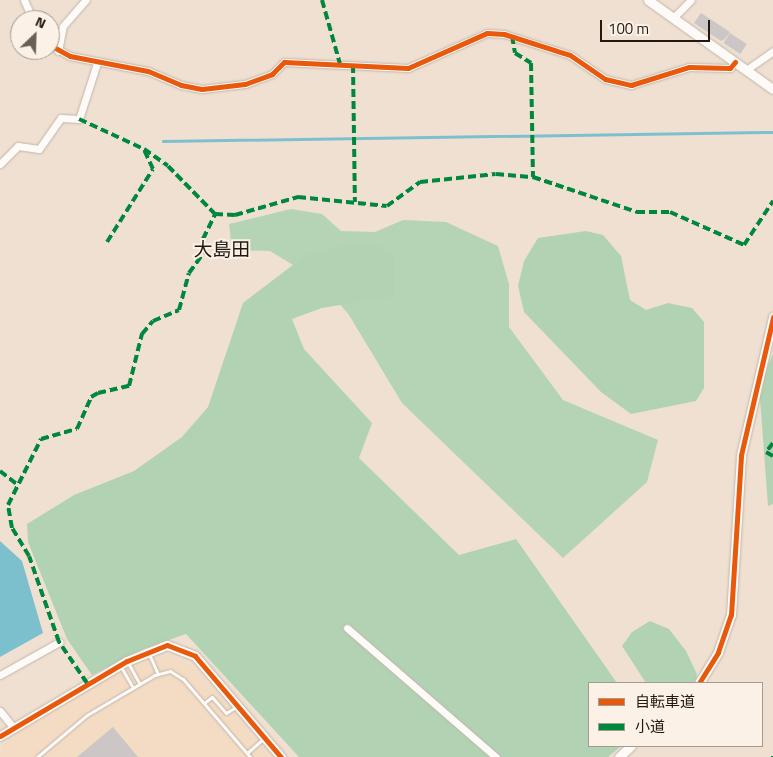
<!DOCTYPE html>
<meta charset="utf-8">
<style>
body{margin:0}
#map{position:relative;width:773px;height:757px;overflow:hidden;background:#efe0d2;font-family:"Titillium Web","Noto Sans JP",sans-serif}
div>[style]{position:absolute}
[style*='--x']{left:calc(var(--x)*1px);top:calc(var(--y)*1px);width:calc(var(--w)*1px);rotate:calc(var(--a)*1deg)}
.built>*{inset:0;background:#f4dcc4}
.green>*{inset:0;background:#b4d4b5}
.forest>*{inset:0;background:#b1d3b3}
.water>*{inset:0;background:#7dc0cd}
.stream>*{height:2.5px;margin:-1.25px;padding:0 1.25px;transform-origin:1.25px;border-radius:1.25px;background:#7dc0cd}
.building>*{inset:0;background:#ccc6c6;transform-origin:0 0}
.roads{filter:drop-shadow(0 0 1px #c1b6aa) drop-shadow(0 0 1px #c1b6aa)}
.lane>*{height:3px;margin:-1.5px;padding:0 1.5px;transform-origin:1.5px;border-radius:1.5px;background:#fdfaf8}
.street>*{height:7px;margin:-3.5px;padding:0 3.5px;transform-origin:3.5px;border-radius:3.5px;background:#fdfaf8}
.secondary>*{height:9px;margin:-4.5px;padding:0 4.5px;transform-origin:4.5px;border-radius:4.5px;background:#fdfaf8}
.quiet>*{height:4px;margin-top:-2px;transform-origin:0;background:repeating-linear-gradient(90deg,#00873e 0 8px,transparent 0 12px)}
.cycleway>*{height:5px;margin:-2.5px;padding:0 2.5px;transform-origin:2.5px;border-radius:2.5px;background:#e8590c}
span{translate:-50% -50%;white-space:nowrap;text-align:center;line-height:1.15;-webkit-text-stroke:4px #fbf1e6;paint-order:stroke}
.neighbourhood-label{font-size:19px;color:#221910}
.legend{position:absolute;left:588px;top:682px;width:175px;height:65px;box-sizing:border-box;background:#fbf1e6;border:1px solid #a49b90;margin:0;padding:6px 9px;list-style:none;font-size:15px;color:#221910}
.legend li{display:flex;align-items:center;gap:10px;height:25px}
.legend b{width:25px;border:1px solid #a49b90}
.north{position:absolute;left:10px;top:10px;width:50px;height:50px;box-sizing:border-box;background:#fbf1e6;border:1px solid #a49b90;border-radius:50%;rotate:24deg;font-size:14px;font-weight:700;line-height:20px;text-align:center;color:#221910}
.north::after{content:'';display:block;margin:auto;width:18px;height:22px;background:#6a5f54;clip-path:polygon(50% 0,100% 100%,50% 72%,0 100%)}
.scale{position:absolute;left:600px;top:20px;width:110px;height:22px;box-sizing:border-box;border:2px solid #221910;border-top:0;padding-left:6px;font-size:15px;line-height:18px;white-space:nowrap;color:#221910;-webkit-text-stroke:4px #fbf1e6;paint-order:stroke}
</style>
<div id="map">
<div class="built">
<div style="clip-path:polygon(169px 654px,193px 665px,272px 757px,0 757px,2px 746px,14px 733px,121px 671px)"></div>
</div>
<div class="green">
<div style="clip-path:polygon(291px 209px,322px 214px,341px 231px,375px 232px,403px 220px,446px 222px,498px 246px,509px 284px,509px 327px,563px 400px,658px 440px,647px 482px,563px 558px,402px 403px,349px 315px,321px 282px,270px 251px,232px 250px,229px 224px)"></div>
</div>
<div class="forest">
<div style="clip-path:polygon(586px 231px,603px 235px,621px 256px,630px 300px,646px 310px,668px 303px,692px 308px,704px 322px,704px 388px,696px 401px,631px 414px,601px 392px,524px 312px,518px 286px,524px 261px,538px 238px)"></div>
<div style="clip-path:polygon(350px 244px,378px 245px,395px 254px,395px 296px,322px 308px,292px 319px,304px 349px,372px 423px,359px 458px,459px 555px,516px 539px,617px 683px,589px 683px,589px 746px,621px 746px,608px 757px,299px 757px,186px 634px,143px 649px,92px 675px,67px 639px,28px 542px,27px 524px,74px 495px,134px 471px,182px 437px,208px 407px,243px 303px,306px 255px)"></div>
<div style="clip-path:polygon(773px 354px,773px 504px,768px 506px,759px 385px)"></div>
<div style="clip-path:polygon(650px 621px,669px 629px,686px 651px,697px 674px,696px 683px,646px 683px,622px 646px,632px 632px)"></div>
</div>
<div class="water">
<div style="clip-path:polygon(0 541px,22px 561px,43px 633px,0 657px)"></div>
</div>
<div class="stream">
<div style="--x:163;--y:141;--w:610;--a:-0.85"></div>
</div>
<div class="building">
<div style="clip-path:polygon(701px 13px,730px 32px,725px 39px,721px 41px,694px 23px)"></div>
<div style="left:730px;top:33px;width:20px;height:12px;rotate:33deg"></div>
<div style="clip-path:polygon(113px 727px,138px 757px,77px 757px)"></div>
</div>
<div class="roads">
<div class="lane">
<div style="--x:149;--y:654;--w:22;--a:66"></div>
<div style="--x:127;--y:661;--w:26;--a:61"></div>
<div style="--x:121;--y:667;--w:24;--a:60"></div>
<div style="--x:204;--y:703;--w:10;--a:-37"></div>
<div style="--x:212;--y:697;--w:21;--a:49"></div>
<div style="--x:226;--y:713;--w:12;--a:-31"></div>
<div style="--x:247;--y:753;--w:21;--a:-41"></div>
<div style="--x:37;--y:757;--w:65;--a:-40"></div>
<div style="--x:87;--y:715;--w:79;--a:-30.5"></div>
<div style="--x:155;--y:675;--w:16;--a:-15"></div>
<div style="--x:170;--y:671;--w:15;--a:32"></div>
<div style="--x:183;--y:679;--w:103;--a:49.3"></div>
</div>
<div class="street">
<div style="--x:24;--y:0;--w:22;--a:66"></div>
<div style="--x:673;--y:18;--w:25;--a:-45"></div>
<div style="--x:50;--y:45;--w:23;--a:29"></div>
<div style="--x:70;--y:56;--w:79;--a:10.9"></div>
<div style="--x:148;--y:71;--w:36;--a:23"></div>
<div style="--x:181;--y:85;--w:21;--a:11"></div>
<div style="--x:202;--y:89;--w:43;--a:-6.6"></div>
<div style="--x:245;--y:84;--w:29;--a:-20"></div>
<div style="--x:272;--y:74;--w:17;--a:-45"></div>
<div style="--x:284;--y:62;--w:124;--a:2.8"></div>
<div style="--x:408;--y:68;--w:86;--a:-23.9"></div>
<div style="--x:487;--y:33;--w:17;--a:3"></div>
<div style="--x:504;--y:34;--w:69;--a:17.7"></div>
<div style="--x:570;--y:55;--w:42;--a:34.4"></div>
<div style="--x:605;--y:79;--w:27;--a:13"></div>
<div style="--x:631;--y:85;--w:61;--a:-17.2"></div>
<div style="--x:689;--y:67;--w:41;--a:1.4"></div>
<div style="--x:730;--y:68;--w:8;--a:-50"></div>
<div style="--x:58;--y:51;--w:25;--a:-79"></div>
<div style="--x:63;--y:26;--w:35;--a:-49"></div>
<div style="--x:746;--y:70;--w:33;--a:-35"></div>
<div style="--x:0;--y:164;--w:25;--a:-45"></div>
<div style="--x:18;--y:146;--w:21;--a:8"></div>
<div style="--x:39;--y:149;--w:38;--a:-55"></div>
<div style="--x:61;--y:118;--w:18;--a:3"></div>
<div style="--x:79;--y:119;--w:59;--a:-72.2"></div>
<div style="--x:347;--y:628;--w:197;--a:40.9"></div>
<div style="--x:0;--y:675;--w:68;--a:-29.2"></div>
<div style="--x:0;--y:711;--w:19;--a:51"></div>
</div>
<div class="secondary">
<div style="--x:648;--y:0;--w:153;--a:35.5"></div>
<div style="--x:699;--y:683;--w:36;--a:-58"></div>
<div style="--x:718;--y:652;--w:39;--a:-71"></div>
<div style="--x:731;--y:615;--w:160;--a:-86.4"></div>
<div style="--x:741;--y:455;--w:142;--a:-76.9"></div>
<div style="--x:0;--y:736;--w:147;--a:-30.6"></div>
<div style="--x:127;--y:661;--w:43;--a:-21.8"></div>
<div style="--x:167;--y:645;--w:30;--a:21"></div>
<div style="--x:195;--y:656;--w:133;--a:49.6"></div>
<div style="--x:619;--y:757;--w:16;--a:-43"></div>
</div>
</div>
<div class="quiet">
<div style="--x:322;--y:0;--w:66;--a:74.3"></div>
<div style="--x:512;--y:36;--w:17;--a:80"></div>
<div style="--x:515;--y:53;--w:19;--a:32"></div>
<div style="--x:531;--y:63;--w:114;--a:89"></div>
<div style="--x:353;--y:65;--w:137;--a:89.2"></div>
<div style="--x:79;--y:119;--w:72;--a:24.8"></div>
<div style="--x:144;--y:149;--w:29;--a:35"></div>
<div style="--x:168;--y:166;--w:67;--a:45.6"></div>
<div style="--x:215;--y:214;--w:20;--a:3"></div>
<div style="--x:235;--y:215;--w:66;--a:-15.9"></div>
<div style="--x:298;--y:197;--w:89;--a:5.8"></div>
<div style="--x:387;--y:206;--w:41;--a:-36"></div>
<div style="--x:420;--y:182;--w:76;--a:-6"></div>
<div style="--x:496;--y:174;--w:37;--a:5"></div>
<div style="--x:533;--y:177;--w:110;--a:18.6"></div>
<div style="--x:637;--y:212;--w:33;--a:0"></div>
<div style="--x:670;--y:212;--w:81;--a:24"></div>
<div style="--x:744;--y:245;--w:53;--a:-56.6"></div>
<div style="--x:107;--y:242;--w:86;--a:-57.8"></div>
<div style="--x:153;--y:169;--w:21;--a:-115"></div>
<div style="--x:773;--y:443;--w:11;--a:128"></div>
<div style="--x:766;--y:452;--w:8;--a:30"></div>
<div style="--x:0;--y:471;--w:23;--a:38"></div>
<div style="--x:87;--y:683;--w:50;--a:-124.3"></div>
<div style="--x:59;--y:642;--w:91;--a:-109.2"></div>
<div style="--x:29;--y:556;--w:33;--a:-121"></div>
<div style="--x:12;--y:528;--w:23;--a:-100"></div>
<div style="--x:8;--y:505;--w:74;--a:-63.4"></div>
<div style="--x:41;--y:439;--w:37;--a:-16"></div>
<div style="--x:77;--y:429;--w:35;--a:-66"></div>
<div style="--x:91;--y:397;--w:8;--a:-30"></div>
<div style="--x:98;--y:393;--w:32;--a:-13"></div>
<div style="--x:129;--y:386;--w:54;--a:-76"></div>
<div style="--x:142;--y:334;--w:17;--a:-50"></div>
<div style="--x:153;--y:321;--w:28;--a:-23"></div>
<div style="--x:179;--y:310;--w:38;--a:-75"></div>
<div style="--x:189;--y:273;--w:27;--a:-54"></div>
<div style="--x:205;--y:251;--w:12;--a:-99"></div>
<div style="--x:203;--y:239;--w:28;--a:-64"></div>
<div style="--x:773;--y:757;--w:1;--a:-90"></div>
</div>
<div class="cycleway">
<div style="--x:50;--y:45;--w:23;--a:29"></div>
<div style="--x:70;--y:56;--w:79;--a:10.9"></div>
<div style="--x:148;--y:71;--w:36;--a:23"></div>
<div style="--x:181;--y:85;--w:21;--a:11"></div>
<div style="--x:202;--y:89;--w:43;--a:-6.6"></div>
<div style="--x:245;--y:84;--w:29;--a:-20"></div>
<div style="--x:272;--y:74;--w:17;--a:-45"></div>
<div style="--x:284;--y:62;--w:124;--a:2.8"></div>
<div style="--x:408;--y:68;--w:86;--a:-23.9"></div>
<div style="--x:487;--y:33;--w:17;--a:3"></div>
<div style="--x:504;--y:34;--w:69;--a:17.7"></div>
<div style="--x:570;--y:55;--w:42;--a:34.4"></div>
<div style="--x:605;--y:79;--w:27;--a:13"></div>
<div style="--x:631;--y:85;--w:61;--a:-17.2"></div>
<div style="--x:689;--y:67;--w:41;--a:1.4"></div>
<div style="--x:730;--y:68;--w:8;--a:-50"></div>
<div style="--x:699;--y:683;--w:36;--a:-58"></div>
<div style="--x:718;--y:652;--w:39;--a:-71"></div>
<div style="--x:731;--y:615;--w:160;--a:-86.4"></div>
<div style="--x:741;--y:455;--w:142;--a:-76.9"></div>
<div style="--x:0;--y:736;--w:147;--a:-30.6"></div>
<div style="--x:127;--y:661;--w:43;--a:-21.8"></div>
<div style="--x:167;--y:645;--w:30;--a:21"></div>
<div style="--x:195;--y:656;--w:133;--a:49.6"></div>
</div>
<div class="neighbourhood-label">
<span style="left:222px;top:249px">大島田</span>
</div>
<ul class="legend">
<li><b style="height:6px;background:#e8590c"></b>自転車道</li>
<li><b style="height:6px;background:#00873e"></b>小道</li>
</ul>
<div class="north">N</div>
<div class="scale">100 m</div>
</div>
